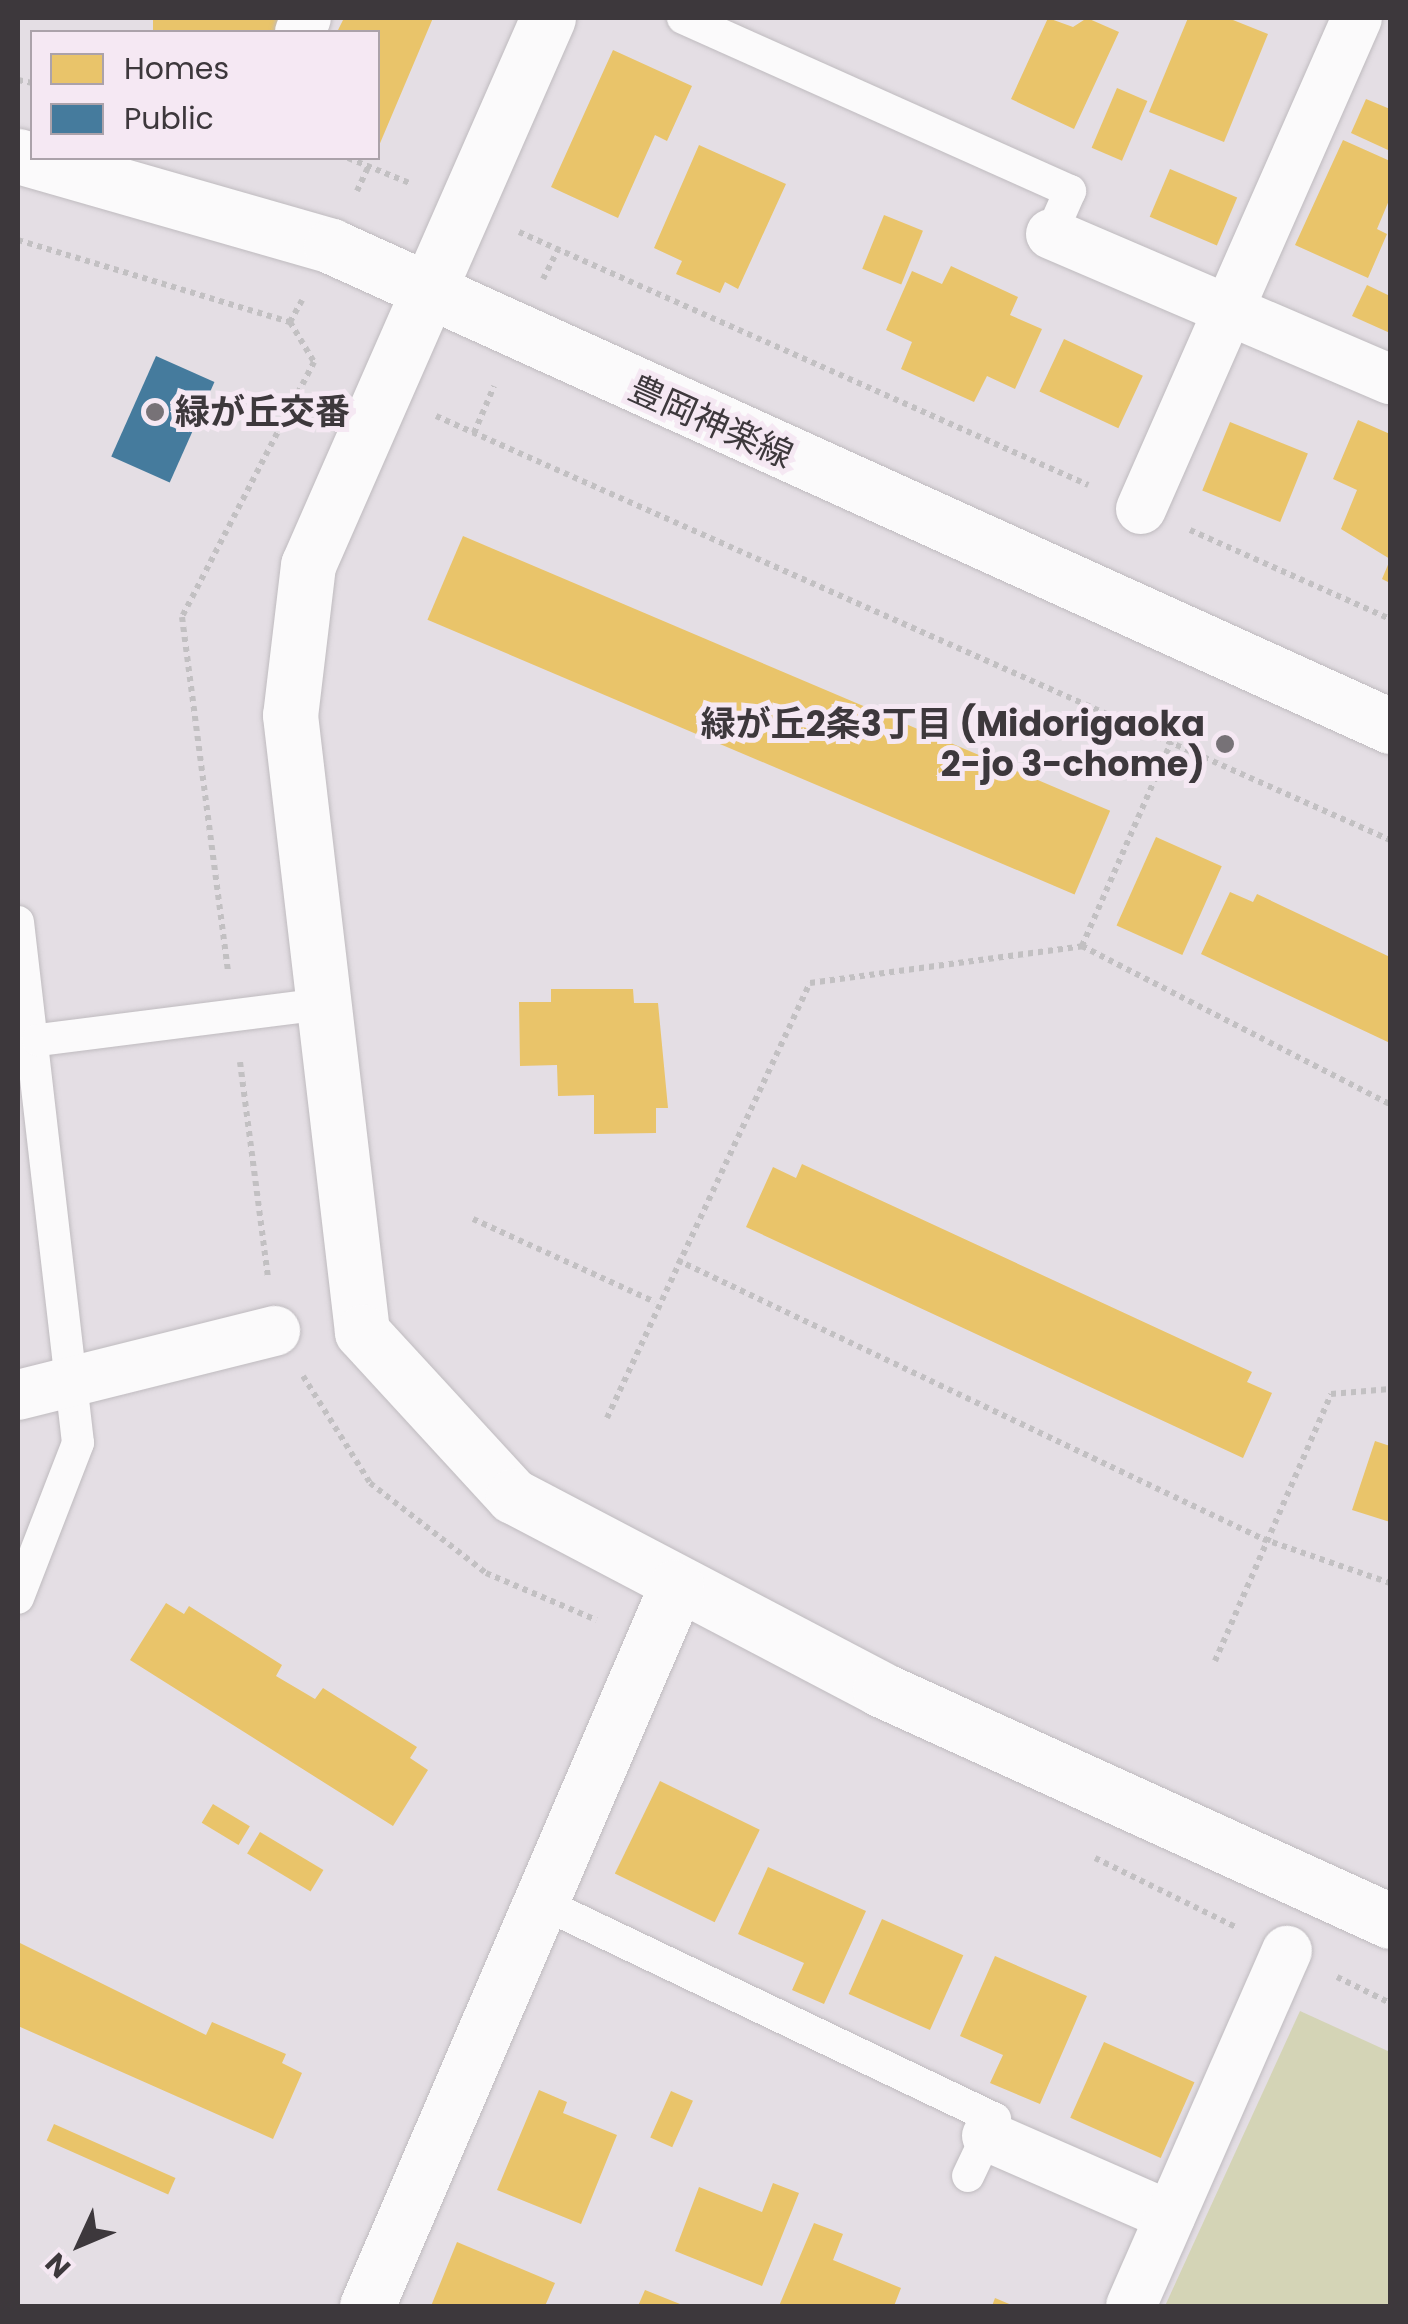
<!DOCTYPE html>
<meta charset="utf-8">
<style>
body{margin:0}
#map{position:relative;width:1408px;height:2324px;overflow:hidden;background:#e4dee4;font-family:Poppins,"Noto Sans JP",sans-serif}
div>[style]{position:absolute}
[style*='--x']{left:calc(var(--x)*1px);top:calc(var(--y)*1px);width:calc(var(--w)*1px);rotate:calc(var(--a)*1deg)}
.green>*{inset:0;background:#d4d4b6}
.homes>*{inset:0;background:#e9c46a;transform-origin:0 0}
.public>*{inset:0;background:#457b9d;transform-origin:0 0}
.path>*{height:6px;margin-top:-3px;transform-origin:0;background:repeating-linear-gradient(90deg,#c2c0c2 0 5px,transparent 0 10px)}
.roads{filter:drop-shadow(0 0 2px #bfbbbf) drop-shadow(0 0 2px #bfbbbf)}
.service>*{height:32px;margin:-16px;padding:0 16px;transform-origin:16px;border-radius:16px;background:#fbfafb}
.pedestrian>*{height:50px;margin:-25px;padding:0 25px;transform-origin:25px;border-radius:25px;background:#fbfafb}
.minor>*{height:55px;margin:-27.5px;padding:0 27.5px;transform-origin:27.5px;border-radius:27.5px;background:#fbfafb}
.tertiary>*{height:55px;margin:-27.5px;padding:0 27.5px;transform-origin:27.5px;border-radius:27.5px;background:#fbfafb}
.dots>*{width:28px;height:28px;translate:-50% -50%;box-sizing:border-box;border:5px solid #f5e8f3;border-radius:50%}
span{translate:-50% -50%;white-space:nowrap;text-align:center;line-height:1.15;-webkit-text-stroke:10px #f5e8f3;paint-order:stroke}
.poi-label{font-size:35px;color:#3d383c;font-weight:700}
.left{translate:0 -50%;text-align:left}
.right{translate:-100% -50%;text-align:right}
.street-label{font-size:35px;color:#3d383c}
.frame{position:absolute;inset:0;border:20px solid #3d383c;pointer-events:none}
.legend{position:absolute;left:30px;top:30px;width:350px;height:130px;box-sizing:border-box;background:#f5e8f3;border:2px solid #aba2aa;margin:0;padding:12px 18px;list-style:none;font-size:30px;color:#3d383c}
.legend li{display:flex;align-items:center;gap:20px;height:50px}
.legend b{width:50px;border:2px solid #aba2aa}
.north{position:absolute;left:30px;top:2194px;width:100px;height:100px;-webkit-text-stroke:8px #f5e8f3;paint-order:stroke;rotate:226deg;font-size:28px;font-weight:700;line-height:40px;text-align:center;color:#3d383c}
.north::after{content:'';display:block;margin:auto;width:35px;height:45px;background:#3d383c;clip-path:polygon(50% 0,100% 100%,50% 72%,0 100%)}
</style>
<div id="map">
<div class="green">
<div style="clip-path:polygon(1300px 2011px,1390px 2052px,1390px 2306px,1165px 2306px)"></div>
</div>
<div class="homes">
<div style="left:153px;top:18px;width:125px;height:16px"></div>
<div style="clip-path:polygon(344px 18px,433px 18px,378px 148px,378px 32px,337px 32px)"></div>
<div style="clip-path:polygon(1048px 18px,1073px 27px,1087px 18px,1119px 32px,1074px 129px,1011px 99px)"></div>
<div style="clip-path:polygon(1188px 18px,1228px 18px,1268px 34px,1224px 142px,1149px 112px)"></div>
<div style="clip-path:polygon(613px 50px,692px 86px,667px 141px,655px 135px,618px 218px,551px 187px)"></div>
<div style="left:1117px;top:88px;width:33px;height:65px;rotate:23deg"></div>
<div style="clip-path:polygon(1366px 99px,1390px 109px,1388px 150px,1351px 133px)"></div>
<div style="clip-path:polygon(1343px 140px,1390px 161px,1390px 198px,1377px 229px,1387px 234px,1368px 278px,1295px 245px)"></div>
<div style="clip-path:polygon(699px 145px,786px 184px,738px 289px,725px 282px,720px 293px,676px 274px,682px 261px,654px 248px)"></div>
<div style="left:1170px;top:169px;width:73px;height:52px;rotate:23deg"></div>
<div style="left:884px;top:215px;width:42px;height:58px;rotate:22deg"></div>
<div style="clip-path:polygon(951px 266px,1018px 297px,1010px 315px,1042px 329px,1015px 389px,987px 376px,974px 402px,901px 369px,912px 342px,886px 330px,912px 271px,942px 284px)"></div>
<div style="clip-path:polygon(1367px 285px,1390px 296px,1390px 333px,1352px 316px)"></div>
<div style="left:1064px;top:339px;width:87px;height:58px;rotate:25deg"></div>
<div style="clip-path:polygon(1358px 420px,1390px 434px,1390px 559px,1341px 529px,1357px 490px,1333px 479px)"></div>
<div style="left:1230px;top:422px;width:84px;height:74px;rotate:22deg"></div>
<div style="left:463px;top:536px;width:703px;height:91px;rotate:23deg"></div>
<div style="clip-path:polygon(1390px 560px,1390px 583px,1382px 579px)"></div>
<div style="left:1156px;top:837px;width:72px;height:97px;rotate:24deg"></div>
<div style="clip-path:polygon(1230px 892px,1253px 902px,1257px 894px,1390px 957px,1390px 1043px,1201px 954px)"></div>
<div style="clip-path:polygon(551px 989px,633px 989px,634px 1003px,658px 1003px,668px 1108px,656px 1108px,656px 1133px,594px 1134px,594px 1095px,558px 1096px,557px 1065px,520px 1066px,519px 1002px,551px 1002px)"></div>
<div style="clip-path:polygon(802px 1164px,1252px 1372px,1247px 1382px,1272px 1393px,1243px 1458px,746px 1227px,773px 1167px,796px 1178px)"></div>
<div style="clip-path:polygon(1375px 1441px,1390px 1446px,1390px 1522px,1352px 1510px)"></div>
<div style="clip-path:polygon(166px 1603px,184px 1614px,189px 1606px,282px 1665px,276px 1676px,315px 1699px,323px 1688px,417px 1747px,410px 1758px,428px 1770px,393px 1826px,130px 1660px)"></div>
<div style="left:660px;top:1781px;width:111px;height:103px;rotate:26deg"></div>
<div style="left:213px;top:1804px;width:43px;height:22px;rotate:31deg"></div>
<div style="left:260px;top:1832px;width:74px;height:25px;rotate:31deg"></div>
<div style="clip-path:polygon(768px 1867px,866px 1911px,824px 2004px,792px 1990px,804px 1963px,738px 1934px)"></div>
<div style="left:882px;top:1919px;width:89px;height:82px;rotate:24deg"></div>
<div style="clip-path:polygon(18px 1942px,206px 2035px,212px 2022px,286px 2054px,282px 2063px,302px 2073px,273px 2139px,18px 2026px)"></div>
<div style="clip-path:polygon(995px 1956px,1087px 1996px,1040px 2104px,990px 2083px,1003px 2055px,960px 2036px)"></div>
<div style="left:1104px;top:2042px;width:99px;height:83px;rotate:24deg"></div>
<div style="clip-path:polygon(539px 2090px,567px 2102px,563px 2113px,617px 2135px,581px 2224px,497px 2190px)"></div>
<div style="left:671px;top:2091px;width:24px;height:51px;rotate:24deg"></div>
<div style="left:54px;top:2124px;width:133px;height:18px;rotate:24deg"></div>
<div style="clip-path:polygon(773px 2183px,799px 2193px,762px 2286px,675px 2251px,699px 2187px,762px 2212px)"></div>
<div style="clip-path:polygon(814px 2223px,843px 2234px,833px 2260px,901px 2288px,894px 2306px,779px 2306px)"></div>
<div style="clip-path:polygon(457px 2242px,555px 2283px,545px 2306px,431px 2306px)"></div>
<div style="clip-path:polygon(645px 2290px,685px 2306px,638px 2306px)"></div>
<div style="clip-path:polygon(995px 2298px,1014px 2306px,992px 2306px)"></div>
</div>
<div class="public">
<div style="left:156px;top:356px;width:64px;height:110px;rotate:24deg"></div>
</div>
<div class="path">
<div style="--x:18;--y:80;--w:14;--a:12"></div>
<div style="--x:348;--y:158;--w:69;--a:22.1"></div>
<div style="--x:357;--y:191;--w:29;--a:-65"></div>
<div style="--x:519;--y:232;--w:623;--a:23.97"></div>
<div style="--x:18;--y:240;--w:284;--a:16.8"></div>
<div style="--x:290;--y:322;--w:47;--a:59"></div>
<div style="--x:314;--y:362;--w:287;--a:117.4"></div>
<div style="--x:182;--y:617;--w:356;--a:82.6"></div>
<div style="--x:543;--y:279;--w:34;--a:-63"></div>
<div style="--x:290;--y:322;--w:25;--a:-61"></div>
<div style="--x:436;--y:416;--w:1044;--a:23.96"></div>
<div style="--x:474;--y:433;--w:51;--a:-66.9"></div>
<div style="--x:1190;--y:530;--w:219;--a:24"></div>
<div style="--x:1082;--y:946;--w:223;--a:-66.4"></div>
<div style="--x:240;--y:1062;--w:217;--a:82.6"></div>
<div style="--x:473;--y:1219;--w:200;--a:24.5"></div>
<div style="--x:677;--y:1260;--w:649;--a:25.46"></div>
<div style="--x:1263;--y:1539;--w:134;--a:19.1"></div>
<div style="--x:303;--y:1376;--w:126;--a:57.9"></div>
<div style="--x:370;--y:1483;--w:147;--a:37.8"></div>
<div style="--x:486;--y:1573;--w:120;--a:23.1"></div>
<div style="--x:607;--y:1418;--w:480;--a:-65"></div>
<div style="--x:810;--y:983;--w:275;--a:-7.7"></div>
<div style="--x:1082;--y:946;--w:346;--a:27.2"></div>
<div style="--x:1215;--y:1661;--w:291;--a:-66.5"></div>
<div style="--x:1331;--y:1394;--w:59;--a:-4.8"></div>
<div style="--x:1095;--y:1858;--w:157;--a:26.1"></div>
<div style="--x:1337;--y:1977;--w:59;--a:26.1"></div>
</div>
<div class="roads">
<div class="service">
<div style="--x:683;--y:18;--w:424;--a:24.1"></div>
<div style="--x:1070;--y:191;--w:47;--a:113.8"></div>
<div style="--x:18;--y:922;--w:524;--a:83.43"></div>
<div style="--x:78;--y:1443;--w:166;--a:111.2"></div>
<div style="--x:38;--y:1040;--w:288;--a:-7.2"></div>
<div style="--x:540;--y:1902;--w:504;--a:25.5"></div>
<div style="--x:995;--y:2119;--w:63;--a:115.3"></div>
</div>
<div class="pedestrian">
<div style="--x:300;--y:32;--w:15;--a:-67"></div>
<div style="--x:1051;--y:234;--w:369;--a:23.2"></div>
<div style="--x:1141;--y:509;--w:536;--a:-66.25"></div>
<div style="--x:18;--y:1395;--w:265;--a:-14"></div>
<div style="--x:987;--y:2136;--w:200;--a:23.6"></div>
<div style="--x:1131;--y:2306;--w:388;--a:-66.3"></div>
</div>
<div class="minor">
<div style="--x:548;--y:18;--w:597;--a:113.69"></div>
<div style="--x:308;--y:565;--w:151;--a:96.8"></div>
<div style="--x:290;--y:715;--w:621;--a:83.34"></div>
<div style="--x:362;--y:1332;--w:223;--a:47.4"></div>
<div style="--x:513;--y:1496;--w:415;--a:27.7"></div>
<div style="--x:880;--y:1689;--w:560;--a:24.46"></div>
<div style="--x:367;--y:2306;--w:783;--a:-66.74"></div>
</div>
<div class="tertiary">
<div style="--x:18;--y:156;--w:326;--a:16"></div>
<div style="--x:331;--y:246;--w:1163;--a:24.38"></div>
</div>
</div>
<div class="dots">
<div style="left:155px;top:412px;background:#777277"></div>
<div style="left:1225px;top:744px;background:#777277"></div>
</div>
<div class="poi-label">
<span class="left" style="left:175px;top:412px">緑が丘交番</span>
<span class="right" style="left:1205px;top:744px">緑が丘2条3丁目 (Midorigaoka<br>2-jo 3-chome)</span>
</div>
<div class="street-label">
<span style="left:711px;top:422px;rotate:24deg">豊岡神楽線</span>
</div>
<div class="frame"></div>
<ul class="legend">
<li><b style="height:28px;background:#e9c46a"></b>Homes</li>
<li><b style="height:28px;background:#457b9d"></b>Public</li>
</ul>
<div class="north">N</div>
</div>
